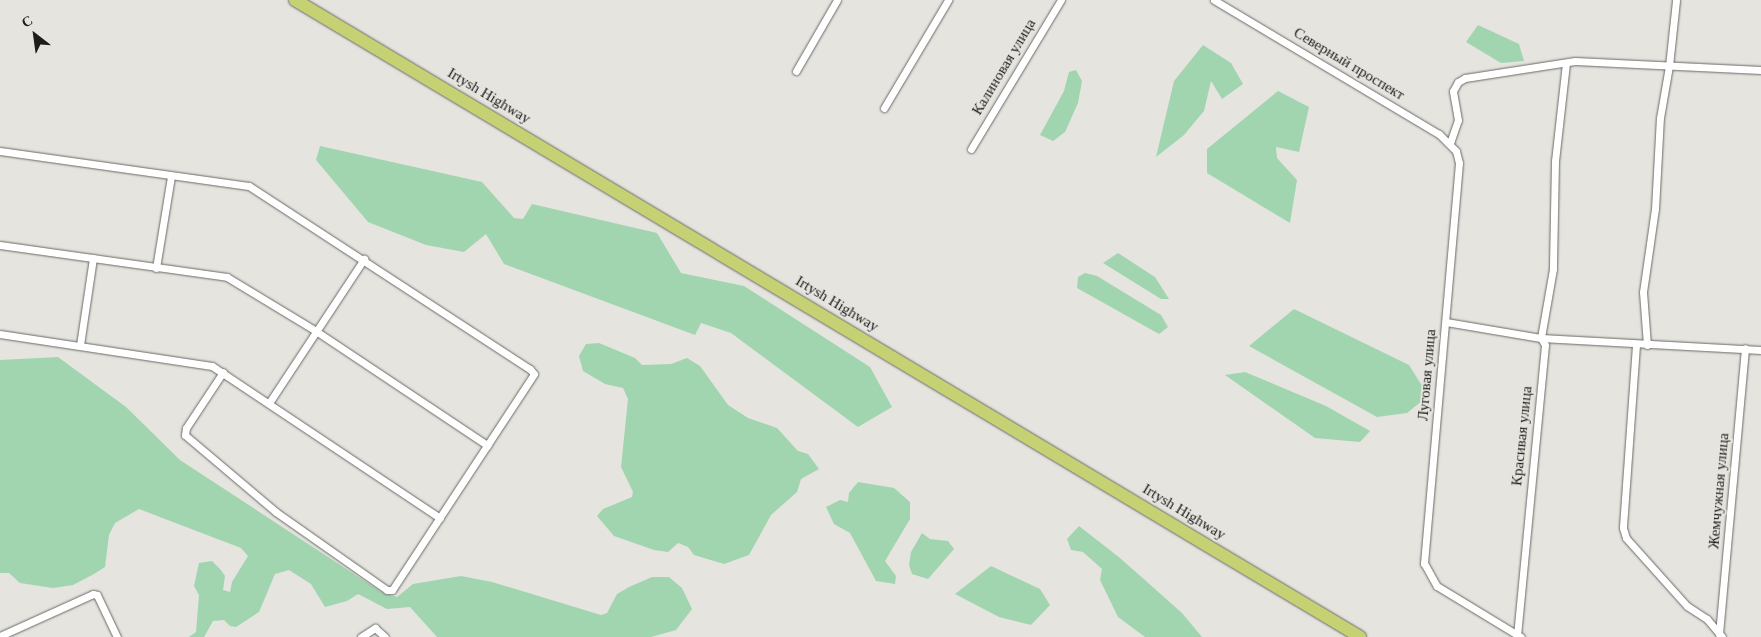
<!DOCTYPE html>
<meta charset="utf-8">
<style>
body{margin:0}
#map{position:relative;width:1761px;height:637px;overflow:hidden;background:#e5e4df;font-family:"Times New Roman",serif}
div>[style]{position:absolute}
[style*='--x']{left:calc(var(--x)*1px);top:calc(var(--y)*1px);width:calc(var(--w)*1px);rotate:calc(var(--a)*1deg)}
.green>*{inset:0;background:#a1d5b0}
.roads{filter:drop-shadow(0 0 1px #6b6965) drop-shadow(0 0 1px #6b6965)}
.street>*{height:7px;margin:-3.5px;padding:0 3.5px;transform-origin:3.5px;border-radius:3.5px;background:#fff}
.highway>*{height:12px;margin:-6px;padding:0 6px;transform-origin:6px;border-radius:6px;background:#c5d172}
span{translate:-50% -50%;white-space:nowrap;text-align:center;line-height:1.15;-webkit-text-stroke:4px #e5e4df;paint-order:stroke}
.street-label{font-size:15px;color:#1d1d1b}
.north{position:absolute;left:10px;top:10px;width:50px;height:50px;-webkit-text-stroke:4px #e5e4df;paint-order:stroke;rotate:330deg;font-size:14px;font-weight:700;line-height:20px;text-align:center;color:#1d1d1b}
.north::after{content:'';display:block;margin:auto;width:18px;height:22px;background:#1d1d1b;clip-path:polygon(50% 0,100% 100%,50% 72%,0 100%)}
</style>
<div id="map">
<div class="green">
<div style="clip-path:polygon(1478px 25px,1519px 44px,1524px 61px,1501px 63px,1466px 42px)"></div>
<div style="clip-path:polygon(1203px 45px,1231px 63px,1243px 84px,1222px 99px,1211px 81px,1204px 111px,1184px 135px,1156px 157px,1174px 81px)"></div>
<div style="clip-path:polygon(1076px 70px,1082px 81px,1078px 103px,1065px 132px,1053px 141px,1040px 135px,1064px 91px,1069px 72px)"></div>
<div style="clip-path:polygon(1278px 91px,1309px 107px,1299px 152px,1276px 147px,1277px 158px,1297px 180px,1290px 223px,1207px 173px,1207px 149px)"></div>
<div style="clip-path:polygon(320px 146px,482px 182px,514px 218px,523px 219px,532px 204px,657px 233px,681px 273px,744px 286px,870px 367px,892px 407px,858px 427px,731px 333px,701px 323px,695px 335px,504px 264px,486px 234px,464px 252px,426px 245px,368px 222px,316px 160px)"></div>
<div style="clip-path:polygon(1118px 253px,1155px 277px,1169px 299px,1161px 299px,1103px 263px)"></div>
<div style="clip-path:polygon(1085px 273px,1097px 276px,1161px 315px,1168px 327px,1159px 334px,1077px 288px,1078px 277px)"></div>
<div style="clip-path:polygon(1294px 309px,1409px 365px,1424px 389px,1423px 400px,1407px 413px,1377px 417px,1249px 346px)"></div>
<div style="clip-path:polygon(599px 343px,635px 358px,642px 365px,671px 364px,687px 358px,700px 366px,728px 405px,748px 418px,777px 428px,798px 451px,808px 454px,819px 469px,801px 479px,797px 492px,771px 515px,749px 555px,724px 564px,694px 555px,688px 547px,678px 543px,668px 552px,654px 550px,614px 536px,597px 516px,603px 509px,632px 497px,633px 492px,621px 467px,628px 399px,623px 388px,605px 384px,583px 371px,579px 356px,586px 344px)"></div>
<div style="clip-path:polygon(58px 357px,126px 407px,180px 460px,383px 593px,397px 597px,413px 584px,461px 576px,492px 582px,601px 615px,607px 613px,617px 594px,629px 587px,652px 577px,669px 577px,682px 588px,692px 609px,676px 630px,651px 637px,437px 637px,410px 607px,387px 609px,358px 594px,347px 601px,325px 607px,311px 584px,289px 570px,275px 574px,259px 612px,236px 627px,230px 626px,224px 620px,213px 621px,204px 637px,189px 637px,196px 632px,199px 595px,194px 586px,199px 563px,212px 561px,220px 569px,225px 576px,223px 590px,230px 592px,232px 582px,248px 556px,241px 548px,139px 509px,115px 523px,109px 535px,105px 567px,94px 574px,73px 585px,53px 588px,20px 583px,9px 573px,0 573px,0 360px)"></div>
<div style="clip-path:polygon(1245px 372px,1326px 406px,1370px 431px,1360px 442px,1315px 438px,1225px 375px)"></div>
<div style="clip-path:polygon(858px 482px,894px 488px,910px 502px,910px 519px,885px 561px,896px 576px,895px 584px,876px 581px,850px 533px,834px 524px,826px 507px,840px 500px,848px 502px,849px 493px)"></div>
<div style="clip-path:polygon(1079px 526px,1120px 558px,1182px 613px,1202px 637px,1145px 637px,1118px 617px,1100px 580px,1102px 569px,1083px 552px,1071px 550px,1067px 539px)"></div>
<div style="clip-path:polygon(922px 533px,930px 539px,948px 541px,954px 549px,928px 579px,912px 574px,909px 565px,911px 552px)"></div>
<div style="clip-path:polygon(991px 566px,1040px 589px,1050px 605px,1031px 625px,999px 617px,955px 594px)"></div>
</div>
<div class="roads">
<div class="street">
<div style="--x:1214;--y:0;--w:262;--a:30.8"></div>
<div style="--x:1439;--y:134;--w:24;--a:45"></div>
<div style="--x:1456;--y:151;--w:12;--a:76"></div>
<div style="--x:1459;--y:163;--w:402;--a:95"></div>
<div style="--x:1424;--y:563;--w:26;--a:61"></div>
<div style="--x:1437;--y:586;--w:98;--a:31.3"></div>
<div style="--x:1566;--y:63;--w:99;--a:96.4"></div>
<div style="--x:1555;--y:161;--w:108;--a:91.1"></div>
<div style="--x:1553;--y:269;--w:70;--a:99.9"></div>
<div style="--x:1541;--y:338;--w:220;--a:3.1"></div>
<div style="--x:796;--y:71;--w:82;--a:-60"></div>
<div style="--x:884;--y:108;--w:126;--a:-59.3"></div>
<div style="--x:1450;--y:143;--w:24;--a:-71"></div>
<div style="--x:1458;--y:120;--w:29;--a:-100"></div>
<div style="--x:1453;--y:91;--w:10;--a:-61"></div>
<div style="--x:1458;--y:82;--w:8;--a:-30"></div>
<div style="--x:1465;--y:78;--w:111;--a:-8.8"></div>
<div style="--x:1575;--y:61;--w:186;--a:2.8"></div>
<div style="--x:971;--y:149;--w:174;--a:-58.9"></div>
<div style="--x:0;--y:151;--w:251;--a:8"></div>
<div style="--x:249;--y:186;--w:335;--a:33.1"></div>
<div style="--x:530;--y:369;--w:6;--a:51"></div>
<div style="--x:534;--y:374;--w:258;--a:123.3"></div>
<div style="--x:392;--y:590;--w:5;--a:180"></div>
<div style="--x:387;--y:590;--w:136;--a:-144.9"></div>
<div style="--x:276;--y:512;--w:119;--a:-139.8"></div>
<div style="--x:185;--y:435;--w:7;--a:-82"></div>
<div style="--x:186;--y:428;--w:67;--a:-56.5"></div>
<div style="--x:0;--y:245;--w:229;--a:8"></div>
<div style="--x:227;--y:277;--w:104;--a:31.2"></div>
<div style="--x:316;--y:331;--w:206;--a:33.7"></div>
<div style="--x:156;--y:268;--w:93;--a:-80.7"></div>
<div style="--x:1446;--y:322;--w:96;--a:9.6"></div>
<div style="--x:1541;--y:338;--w:8;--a:60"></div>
<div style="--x:1545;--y:345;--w:291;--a:95.5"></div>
<div style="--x:0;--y:334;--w:214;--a:8.6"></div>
<div style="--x:212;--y:366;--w:274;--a:33.7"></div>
<div style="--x:80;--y:345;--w:88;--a:-81.5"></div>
<div style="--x:1636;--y:345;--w:183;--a:94.1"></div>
<div style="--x:1623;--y:528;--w:10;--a:73"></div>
<div style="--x:1626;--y:538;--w:91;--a:48.1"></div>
<div style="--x:1687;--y:606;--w:24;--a:33"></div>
<div style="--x:1707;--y:619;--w:23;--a:50"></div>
<div style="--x:1647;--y:345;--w:53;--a:-94.3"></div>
<div style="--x:1643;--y:292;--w:84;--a:-81.8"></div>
<div style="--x:1655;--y:209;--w:91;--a:-86.9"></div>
<div style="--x:1660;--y:118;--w:53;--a:-80.2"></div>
<div style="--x:1669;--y:66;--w:66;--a:-83.9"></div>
<div style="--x:269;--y:403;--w:173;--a:-56.6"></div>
<div style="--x:1719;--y:634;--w:287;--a:-84.8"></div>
<div style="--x:0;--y:636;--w:102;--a:-24.3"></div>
<div style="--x:93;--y:594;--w:4;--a:14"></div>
<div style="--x:97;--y:595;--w:47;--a:64.5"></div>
<div style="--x:361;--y:637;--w:17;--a:-33"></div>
<div style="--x:375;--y:628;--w:13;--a:42"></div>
</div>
<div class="highway">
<div style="--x:295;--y:0;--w:1241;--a:30.88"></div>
</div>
</div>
<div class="street-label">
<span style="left:1349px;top:64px;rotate:31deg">Северный проспект</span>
<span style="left:1004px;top:67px;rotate:-59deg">Калиновая улица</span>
<span style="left:489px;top:96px;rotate:31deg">Irtysh Highway</span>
<span style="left:837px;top:304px;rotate:31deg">Irtysh Highway</span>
<span style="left:1427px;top:375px;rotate:-85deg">Луговая улица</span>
<span style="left:1522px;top:436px;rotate:-84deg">Красивая улица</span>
<span style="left:1719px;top:491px;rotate:-85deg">Жемчужная улица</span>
<span style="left:1184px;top:512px;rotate:31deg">Irtysh Highway</span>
</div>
<div class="north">С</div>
</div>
